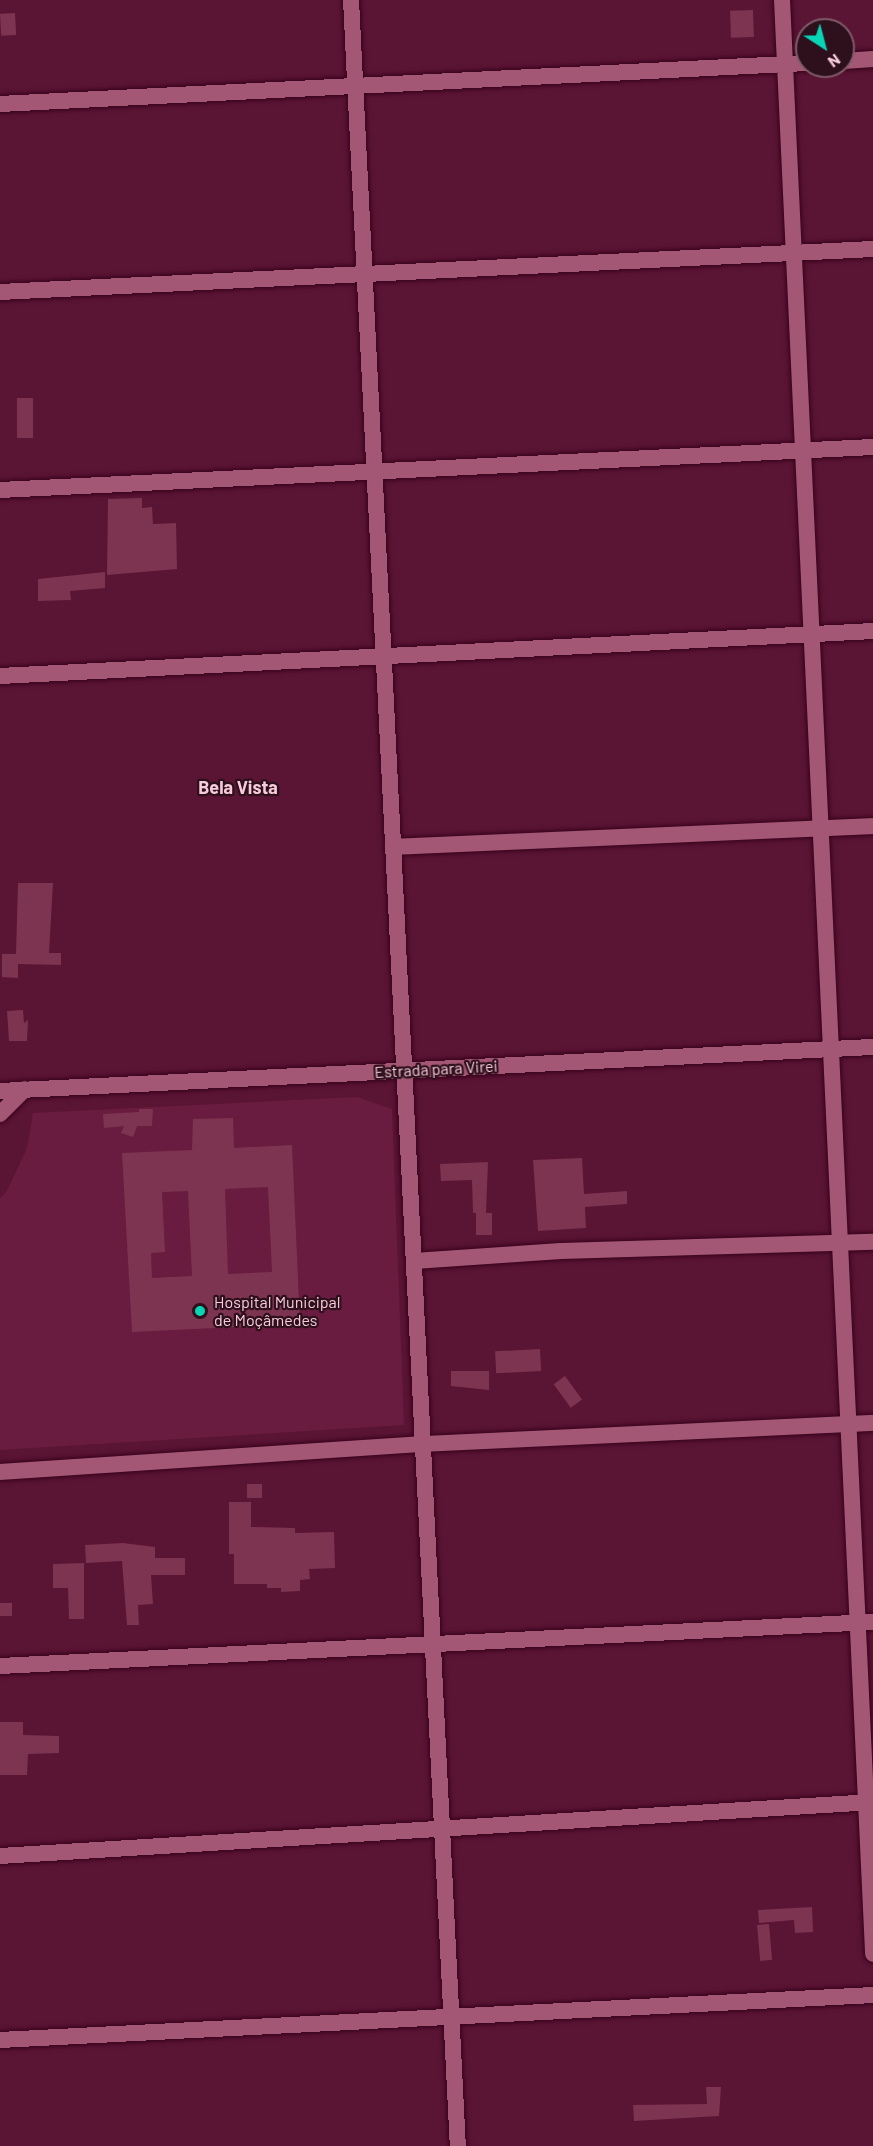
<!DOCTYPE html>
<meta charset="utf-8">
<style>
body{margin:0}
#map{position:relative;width:873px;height:2146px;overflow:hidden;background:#5a1434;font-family:Barlow,sans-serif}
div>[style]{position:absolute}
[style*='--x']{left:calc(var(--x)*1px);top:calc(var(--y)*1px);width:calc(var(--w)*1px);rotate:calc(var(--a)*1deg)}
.built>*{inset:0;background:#691c3f}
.building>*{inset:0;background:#7d3451;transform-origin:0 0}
.roads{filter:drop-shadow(0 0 2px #37031c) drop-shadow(0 0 2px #37031c)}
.minor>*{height:16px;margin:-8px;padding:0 8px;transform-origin:8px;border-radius:8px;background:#a45774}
.dots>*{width:16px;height:16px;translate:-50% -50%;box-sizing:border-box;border:3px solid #2e0f1c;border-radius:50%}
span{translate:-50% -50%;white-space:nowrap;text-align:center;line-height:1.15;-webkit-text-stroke:4.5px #2e0f1c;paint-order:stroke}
.street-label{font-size:16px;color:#f7cbd9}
.poi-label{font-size:16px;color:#f7cbd9}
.left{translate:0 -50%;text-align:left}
.neighbourhood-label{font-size:18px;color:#f7cbd9;font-weight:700}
.north{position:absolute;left:795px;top:18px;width:60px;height:60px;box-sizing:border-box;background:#2e0f1c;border:2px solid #7e5a68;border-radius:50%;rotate:144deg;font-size:16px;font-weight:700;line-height:24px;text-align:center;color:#f7cbd9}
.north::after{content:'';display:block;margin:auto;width:21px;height:27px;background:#07d5b6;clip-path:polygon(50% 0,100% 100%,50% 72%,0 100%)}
</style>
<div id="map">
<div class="built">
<div style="clip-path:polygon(357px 1097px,392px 1109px,404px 1425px,0 1450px,0 1198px,7px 1191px,27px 1148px,33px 1113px)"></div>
</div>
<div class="building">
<div style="left:753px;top:10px;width:27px;height:23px;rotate:88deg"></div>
<div style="left:15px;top:13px;width:22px;height:15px;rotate:87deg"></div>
<div style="left:17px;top:398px;width:16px;height:40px"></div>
<div style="clip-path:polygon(142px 498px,142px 508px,152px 507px,153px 524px,176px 523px,177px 569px,107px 575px,108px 499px)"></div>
<div style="clip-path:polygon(105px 572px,105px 588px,70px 591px,71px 600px,38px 601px,38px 579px)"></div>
<div style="clip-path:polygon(18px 883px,53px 883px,49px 953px,61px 953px,61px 965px,18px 964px,18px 978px,2px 977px,2px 954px,16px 954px)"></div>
<div style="clip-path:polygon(23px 1010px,24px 1023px,28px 1020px,27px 1041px,9px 1041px,7px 1011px)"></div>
<div style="clip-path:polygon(139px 1109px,153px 1109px,152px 1126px,137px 1126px,133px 1137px,121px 1133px,124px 1126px,104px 1128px,103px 1114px,139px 1112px)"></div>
<div style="clip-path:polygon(evenodd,233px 1118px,234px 1148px,292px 1145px,300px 1324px,132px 1332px,122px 1153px,192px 1150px,193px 1119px,233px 1118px,268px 1187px,272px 1272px,228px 1274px,225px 1189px,268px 1187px,233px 1118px,188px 1191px,192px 1276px,152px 1278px,151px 1253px,165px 1252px,162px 1192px,188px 1191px)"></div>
<div style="clip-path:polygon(582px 1158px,584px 1194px,627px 1191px,627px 1204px,585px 1207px,586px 1228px,538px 1231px,533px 1160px)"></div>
<div style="clip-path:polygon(488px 1162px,486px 1213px,473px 1213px,472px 1180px,441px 1181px,440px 1164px)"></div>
<div style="left:492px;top:1213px;width:22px;height:16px;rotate:90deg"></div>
<div style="left:540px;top:1349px;width:22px;height:45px;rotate:87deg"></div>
<div style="clip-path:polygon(451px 1371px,489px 1371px,489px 1390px,451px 1386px)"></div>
<div style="left:565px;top:1376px;width:29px;height:14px;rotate:54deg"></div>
<div style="left:247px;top:1484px;width:15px;height:14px"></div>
<div style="clip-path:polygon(229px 1502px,251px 1502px,251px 1527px,295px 1528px,295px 1533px,334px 1532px,335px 1568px,309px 1569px,310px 1579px,300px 1580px,300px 1591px,281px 1592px,281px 1588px,267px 1588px,267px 1584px,234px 1584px,234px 1554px,229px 1554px)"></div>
<div style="clip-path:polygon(123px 1543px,155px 1547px,155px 1558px,185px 1558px,185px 1575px,151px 1575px,153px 1604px,138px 1605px,139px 1625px,127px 1625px,122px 1561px,86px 1563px,85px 1545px)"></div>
<div style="clip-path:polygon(84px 1563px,84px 1619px,69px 1619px,68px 1588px,53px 1588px,53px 1564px)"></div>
<div style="left:12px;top:1603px;width:13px;height:12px;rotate:90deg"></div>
<div style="clip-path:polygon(0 1722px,23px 1722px,23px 1735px,59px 1736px,59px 1753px,28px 1754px,27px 1775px,0 1775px)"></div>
<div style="clip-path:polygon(812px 1907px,813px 1932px,795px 1933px,794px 1920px,759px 1923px,758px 1910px)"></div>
<div style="left:769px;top:1924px;width:36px;height:12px;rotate:85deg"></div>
<div style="clip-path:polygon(706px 2087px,721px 2087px,719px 2116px,634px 2121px,633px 2105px,707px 2104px)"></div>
</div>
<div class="roads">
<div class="minor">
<div style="--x:351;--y:0;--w:2149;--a:87.15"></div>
<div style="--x:782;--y:0;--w:1956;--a:87.33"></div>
<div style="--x:843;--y:61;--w:30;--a:-4"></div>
<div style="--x:0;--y:104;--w:808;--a:-2.91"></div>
<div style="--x:0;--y:292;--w:874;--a:-2.82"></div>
<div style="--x:0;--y:490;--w:874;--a:-2.82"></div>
<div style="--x:0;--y:676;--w:874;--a:-2.95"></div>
<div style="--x:393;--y:847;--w:480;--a:-2.5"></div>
<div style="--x:0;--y:1091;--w:874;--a:-2.89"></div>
<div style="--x:0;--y:1114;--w:35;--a:-45"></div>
<div style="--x:414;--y:1261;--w:147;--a:-3.9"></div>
<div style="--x:561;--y:1251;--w:312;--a:-1.7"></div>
<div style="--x:0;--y:1472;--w:424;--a:-3.8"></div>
<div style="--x:423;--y:1444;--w:450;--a:-2.7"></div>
<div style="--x:0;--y:1666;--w:874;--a:-2.89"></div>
<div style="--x:0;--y:1856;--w:875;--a:-3.54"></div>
<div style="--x:0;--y:2040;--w:874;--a:-2.95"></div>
</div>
</div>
<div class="dots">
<div style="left:200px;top:1311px;background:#07d5b6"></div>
</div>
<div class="street-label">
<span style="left:436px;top:1069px;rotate:-3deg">Estrada para Virei</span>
</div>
<div class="poi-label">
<span class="left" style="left:214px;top:1311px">Hospital Municipal<br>de Moçâmedes</span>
</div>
<div class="neighbourhood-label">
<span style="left:238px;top:787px">Bela Vista</span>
</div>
<div class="north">N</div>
</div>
